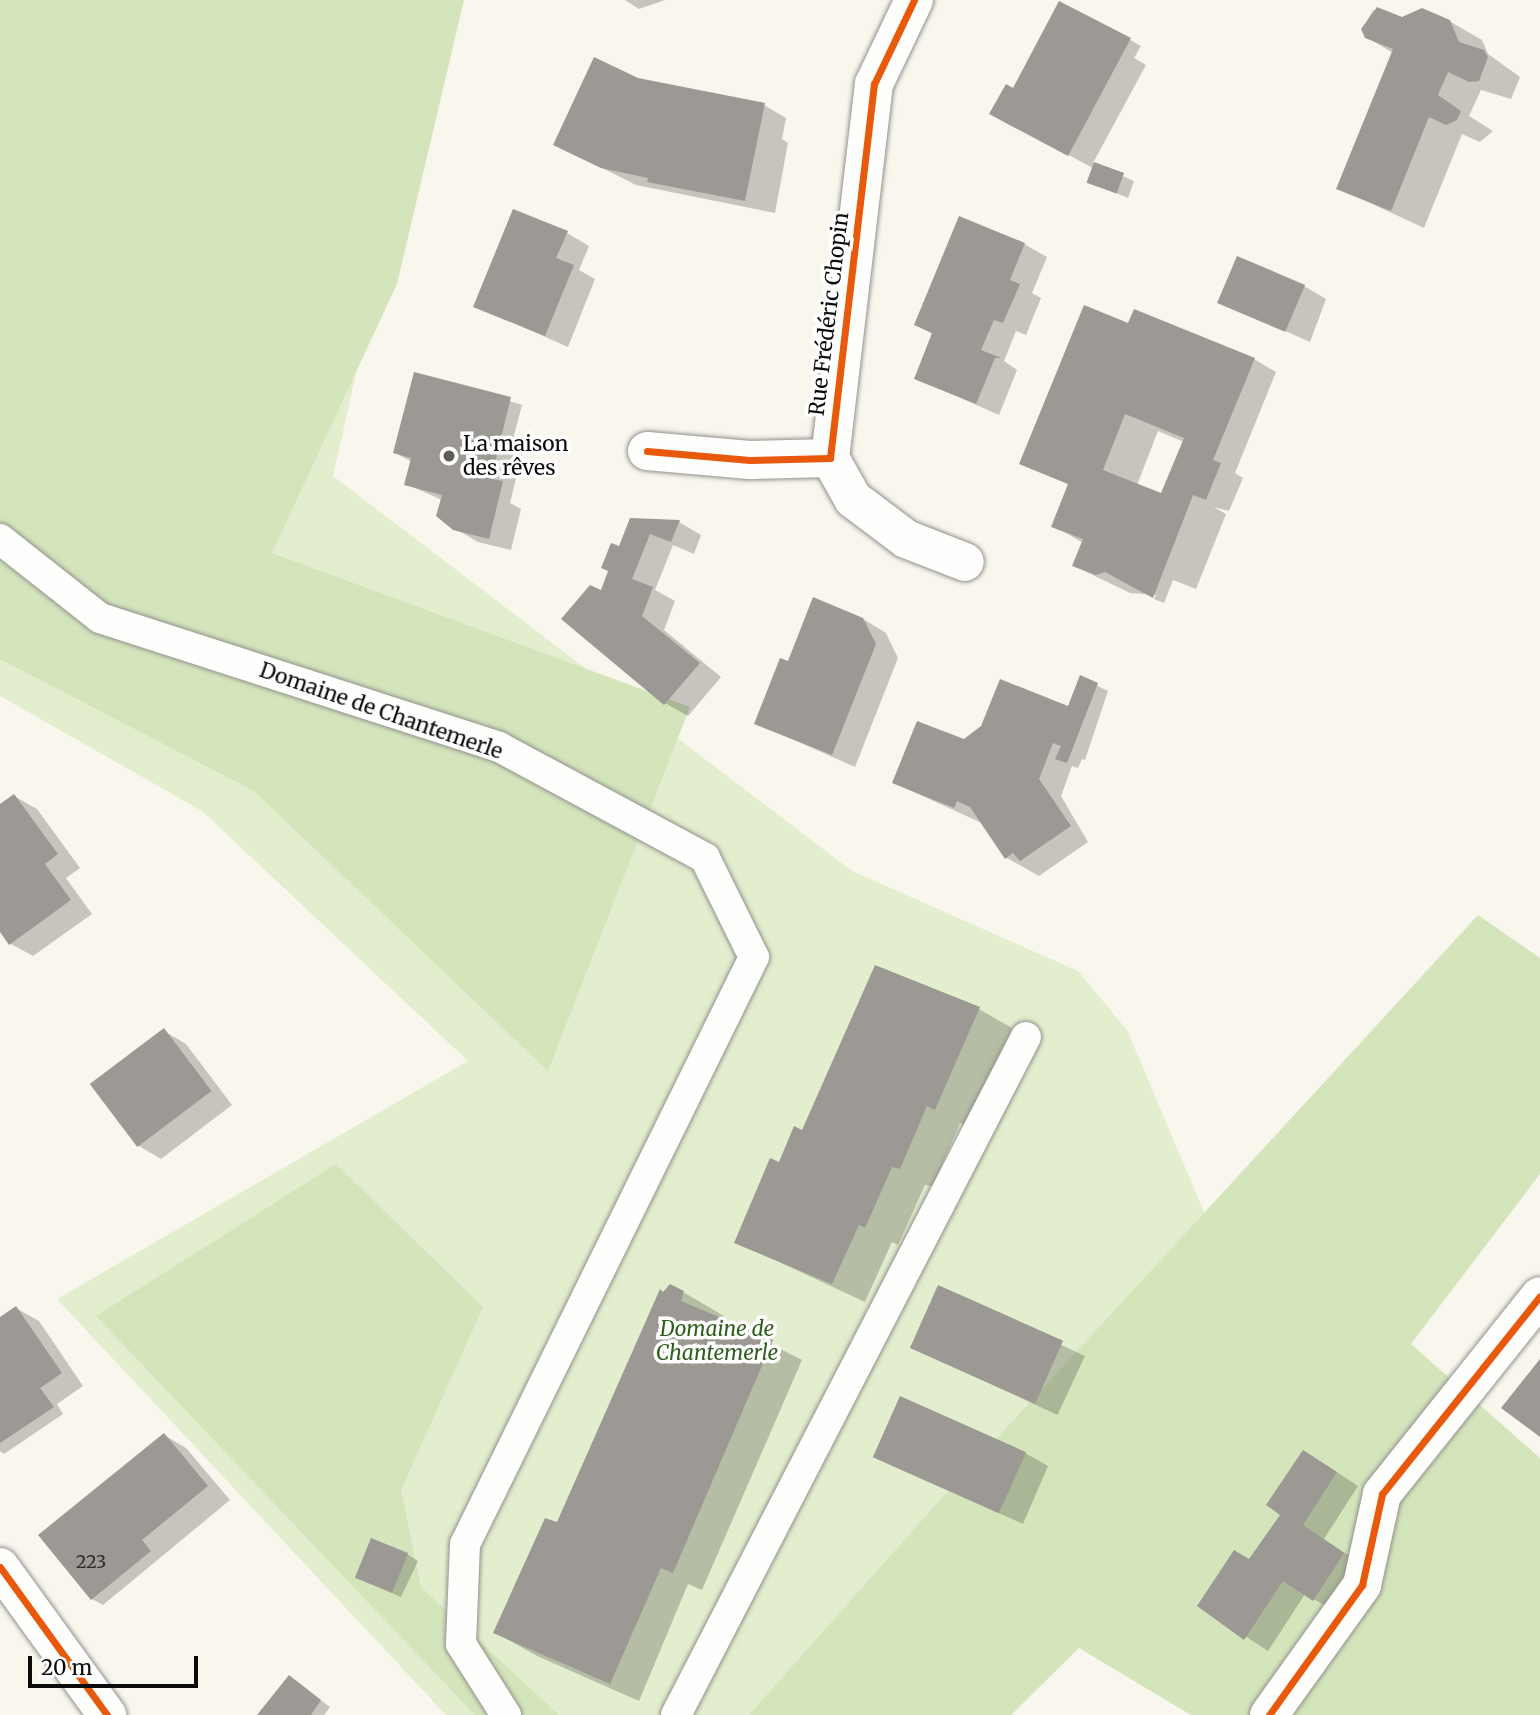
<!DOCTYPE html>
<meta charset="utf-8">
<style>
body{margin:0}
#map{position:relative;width:1540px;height:1715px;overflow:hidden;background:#f9f6ee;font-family:Merriweather,serif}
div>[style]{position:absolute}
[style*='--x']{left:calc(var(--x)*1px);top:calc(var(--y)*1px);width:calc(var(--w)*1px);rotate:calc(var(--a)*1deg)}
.green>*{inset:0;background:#e3eece}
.forest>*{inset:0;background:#d4e5bc}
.shadow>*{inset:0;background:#0003;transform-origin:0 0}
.building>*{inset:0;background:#9c9894;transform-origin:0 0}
.roads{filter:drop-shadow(0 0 2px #92918d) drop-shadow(0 0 2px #92918d)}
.lane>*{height:30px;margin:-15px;padding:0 15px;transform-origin:15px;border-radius:15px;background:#fefefc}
.street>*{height:38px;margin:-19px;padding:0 19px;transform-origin:19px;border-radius:19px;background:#fefefc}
.cycleway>*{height:7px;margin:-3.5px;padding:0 3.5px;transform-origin:3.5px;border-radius:3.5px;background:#e8590c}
.dots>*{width:19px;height:19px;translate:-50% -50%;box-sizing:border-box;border:4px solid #fff;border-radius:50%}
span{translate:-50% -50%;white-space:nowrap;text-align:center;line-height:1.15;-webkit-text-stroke:7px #fff;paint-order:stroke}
.number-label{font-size:18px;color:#2f2e2d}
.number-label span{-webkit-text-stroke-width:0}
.street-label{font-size:21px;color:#0b0b0b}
.poi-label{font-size:21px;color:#0b0b0b}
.left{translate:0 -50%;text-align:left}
.park-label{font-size:21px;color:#2e5f1e;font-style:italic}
.scale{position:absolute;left:28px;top:1656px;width:170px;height:32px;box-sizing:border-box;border:4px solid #0b0b0b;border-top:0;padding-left:9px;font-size:21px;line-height:24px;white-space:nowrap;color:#0b0b0b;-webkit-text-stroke:5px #fff;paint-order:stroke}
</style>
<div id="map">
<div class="green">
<div style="clip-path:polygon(0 0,440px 0,333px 476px,852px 871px,1078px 971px,1127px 1030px,1238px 1292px,895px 1715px,446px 1715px,57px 1299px,468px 1061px,202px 811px,0 696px)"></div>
</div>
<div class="forest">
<div style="clip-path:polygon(0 0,464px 0,397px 284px,272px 553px,690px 707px,548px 1071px,254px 791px,0 659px)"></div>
<div style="clip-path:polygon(1478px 915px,1540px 958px,1540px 1174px,1411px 1344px,1540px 1458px,1540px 1715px,1191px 1715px,1079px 1648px,1011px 1715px,749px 1715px,931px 1510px)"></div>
<div style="clip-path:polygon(336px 1164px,483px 1307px,401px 1490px,421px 1587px,559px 1715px,475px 1715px,96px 1316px)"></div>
</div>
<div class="shadow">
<div style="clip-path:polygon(625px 0,665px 0,639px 9px)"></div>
<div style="clip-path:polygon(1373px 10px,1402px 18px,1449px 21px,1482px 40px,1488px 54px,1520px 77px,1511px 99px,1481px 90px,1469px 116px,1493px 131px,1480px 142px,1462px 134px,1424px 228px,1338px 188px,1393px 53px,1366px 37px,1363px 29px)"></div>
<div style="clip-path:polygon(1107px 27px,1141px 46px,1134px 58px,1146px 65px,1093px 163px,1134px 181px,1128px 198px,1088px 182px,1093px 168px,1014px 126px,1014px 90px)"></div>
<div style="clip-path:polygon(638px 80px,764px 105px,786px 118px,782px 139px,788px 143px,775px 213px,636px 185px,555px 144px)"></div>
<div style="clip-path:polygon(567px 233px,589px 246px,579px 270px,595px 279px,568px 347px,475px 306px)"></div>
<div style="clip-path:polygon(1024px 244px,1047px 257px,1032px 293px,1041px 298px,1026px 335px,1016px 331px,1004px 361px,1017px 370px,999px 415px,916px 378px,934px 335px,917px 325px)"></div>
<div style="clip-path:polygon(1304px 286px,1326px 299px,1310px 342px,1220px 302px)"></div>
<div style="clip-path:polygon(evenodd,1129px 325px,1254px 359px,1276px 372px,1235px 473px,1243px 478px,1229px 511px,1214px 507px,1226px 514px,1196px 589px,1173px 580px,1164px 603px,1154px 599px,1156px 595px,1130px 593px,1074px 566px,1083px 543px,1054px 526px,1070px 485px,1022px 464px,1129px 325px,1158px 431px,1184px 442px,1162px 496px,1137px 485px,1158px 431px)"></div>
<div style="clip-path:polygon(481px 392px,522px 405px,513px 439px,524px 446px,510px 503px,521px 509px,511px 550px,478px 542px,454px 528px,442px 500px,406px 484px,412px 462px,395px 453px)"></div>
<div style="clip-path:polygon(631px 520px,679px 522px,701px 535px,694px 554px,673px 545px,655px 590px,675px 601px,664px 630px,721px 677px,688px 716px,665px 703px,602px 592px)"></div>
<div style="clip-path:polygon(863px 619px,886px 633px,898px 658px,855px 767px,756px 723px,789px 664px)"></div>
<div style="clip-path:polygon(1081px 678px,1108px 691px,1085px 760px,1082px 759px,1078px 768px,1072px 766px,1061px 796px,1088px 842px,1039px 876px,1007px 858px,984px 824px,894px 783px,965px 741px,1069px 708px)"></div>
<div style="clip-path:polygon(14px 796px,37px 809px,80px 868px,66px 878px,92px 914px,33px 956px,11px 944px,0 929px,0 806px)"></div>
<div style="clip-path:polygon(875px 967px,979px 1009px,1012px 1028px,968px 1127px,960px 1123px,933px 1186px,925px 1185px,898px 1245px,892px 1242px,865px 1302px,736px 1242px,803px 1132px)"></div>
<div style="clip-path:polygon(164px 1031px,186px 1044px,232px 1105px,161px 1159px,139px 1146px)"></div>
<div style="left:939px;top:1288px;width:161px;height:65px;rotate:25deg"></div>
<div style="clip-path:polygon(683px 1292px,724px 1316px,723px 1320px,802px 1360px,702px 1590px,688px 1584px,639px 1701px,537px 1656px,496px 1633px,558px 1524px,664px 1294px)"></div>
<div style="clip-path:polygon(16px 1308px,39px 1321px,83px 1386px,57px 1404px,63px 1414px,4px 1454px,0 1451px,0 1319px)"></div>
<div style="clip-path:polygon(164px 1435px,186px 1448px,230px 1500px,103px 1605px,92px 1599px)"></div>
<div style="clip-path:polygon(1025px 1453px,1048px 1466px,1023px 1524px,876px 1457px)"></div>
<div style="clip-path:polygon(1326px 1465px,1358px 1486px,1324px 1539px,1366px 1567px,1336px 1612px,1305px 1594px,1268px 1651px,1199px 1606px,1250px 1561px)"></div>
<div style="clip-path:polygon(407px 1554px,418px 1561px,401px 1597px,357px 1578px)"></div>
<div style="clip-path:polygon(289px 1677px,330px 1707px,324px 1715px,259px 1715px)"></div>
</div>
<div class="building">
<div style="clip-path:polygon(1059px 1px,1131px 38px,1068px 156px,989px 114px,1006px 84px,1013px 88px)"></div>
<div style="clip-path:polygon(1377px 7px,1402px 17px,1422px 8px,1450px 20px,1459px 42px,1484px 50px,1488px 57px,1479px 81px,1469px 82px,1448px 72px,1438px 95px,1461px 111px,1457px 120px,1446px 125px,1429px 117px,1391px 211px,1336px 189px,1393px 49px,1365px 38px,1361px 29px)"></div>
<div style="clip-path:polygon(594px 57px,638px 78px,765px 103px,745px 201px,647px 182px,648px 178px,601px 168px,553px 145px)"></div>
<div style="left:1094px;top:162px;width:32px;height:22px;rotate:20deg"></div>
<div style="clip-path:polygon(513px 209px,568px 231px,556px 258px,574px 265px,545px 336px,473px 307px)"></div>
<div style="clip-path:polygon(959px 216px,1025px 243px,1010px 280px,1020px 284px,1003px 323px,994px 320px,981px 350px,1001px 358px,995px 358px,976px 404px,914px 379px,932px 333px,914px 325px)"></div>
<div style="left:1237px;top:256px;width:74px;height:51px;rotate:23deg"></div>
<div style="clip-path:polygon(evenodd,1084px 305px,1128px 323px,1134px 309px,1255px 358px,1213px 460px,1221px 463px,1206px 500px,1193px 495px,1153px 598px,1105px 572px,1096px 575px,1072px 566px,1083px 539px,1051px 527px,1068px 484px,1019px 464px,1084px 305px,1125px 414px,1184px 438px,1161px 493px,1103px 470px,1125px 414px)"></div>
<div style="clip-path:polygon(414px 372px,511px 397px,491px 479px,503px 481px,489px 539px,453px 530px,436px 516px,442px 495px,404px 485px,411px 458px,393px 453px)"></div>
<div style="clip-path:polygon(630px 518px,680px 520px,671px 542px,650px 534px,632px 579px,653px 587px,642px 616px,700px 663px,664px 705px,561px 619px,590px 585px,601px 590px,608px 571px,601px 568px,611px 543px,619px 546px)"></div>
<div style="clip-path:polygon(813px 597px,863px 618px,876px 644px,832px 755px,754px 724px,780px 658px,788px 661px)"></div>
<div style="clip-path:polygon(1080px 675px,1098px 683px,1067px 763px,1055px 759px,1061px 746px,1053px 743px,1039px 779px,1071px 826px,1020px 861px,1013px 853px,1005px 859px,970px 807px,957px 801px,954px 808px,892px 783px,917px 721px,964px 739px,981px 726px,1000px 679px,1068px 706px)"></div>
<div style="clip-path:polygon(14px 794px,58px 854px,45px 864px,71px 900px,9px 945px,0 932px,0 804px)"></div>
<div style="clip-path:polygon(875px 965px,980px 1007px,935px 1110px,927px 1106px,900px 1169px,892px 1167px,865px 1228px,859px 1225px,832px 1284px,734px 1243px,770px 1158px,779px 1162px,794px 1126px,802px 1130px)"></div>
<div style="left:164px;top:1028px;width:79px;height:93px;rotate:53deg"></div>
<div style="clip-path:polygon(670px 1284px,684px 1291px,681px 1301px,773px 1340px,673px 1573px,661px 1568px,610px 1684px,493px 1633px,545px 1518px,557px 1522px,660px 1289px,663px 1292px)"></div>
<div style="left:938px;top:1285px;width:137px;height:69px;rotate:24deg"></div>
<div style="clip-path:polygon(16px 1306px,62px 1373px,40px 1388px,54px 1407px,0 1443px,0 1317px)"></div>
<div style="clip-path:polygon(1540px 1359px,1540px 1437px,1501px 1408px)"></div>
<div style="left:900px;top:1396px;width:138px;height:67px;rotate:24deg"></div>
<div style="clip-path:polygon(164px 1433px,208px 1486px,142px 1540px,151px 1551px,91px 1600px,38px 1535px)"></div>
<div style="clip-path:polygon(1303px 1450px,1337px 1472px,1303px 1525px,1344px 1553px,1313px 1601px,1283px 1581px,1244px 1640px,1197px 1606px,1234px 1550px,1249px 1559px,1280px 1515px,1266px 1505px)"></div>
<div style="left:371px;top:1538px;width:40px;height:43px;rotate:22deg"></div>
<div style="clip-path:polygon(289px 1675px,321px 1700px,311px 1715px,257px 1715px)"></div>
</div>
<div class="roads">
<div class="lane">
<div style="--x:0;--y:539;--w:127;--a:38.3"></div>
<div style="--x:100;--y:618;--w:419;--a:17.9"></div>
<div style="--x:499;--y:747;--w:234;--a:28.3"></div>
<div style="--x:705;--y:858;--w:110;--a:63.7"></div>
<div style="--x:754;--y:957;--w:654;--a:116.21"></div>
<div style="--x:465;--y:1544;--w:100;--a:92.3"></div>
<div style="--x:461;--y:1644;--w:84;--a:57.6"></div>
<div style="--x:676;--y:1715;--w:763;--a:-62.7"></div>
</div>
<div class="street">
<div style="--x:647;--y:451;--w:103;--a:5"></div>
<div style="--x:750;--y:460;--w:80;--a:-1.4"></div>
<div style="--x:830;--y:458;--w:377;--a:-83.3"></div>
<div style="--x:874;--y:84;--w:93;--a:-64.5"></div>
<div style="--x:830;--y:458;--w:47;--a:60.7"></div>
<div style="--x:853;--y:499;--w:66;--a:37"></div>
<div style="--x:906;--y:539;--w:63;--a:21.3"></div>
<div style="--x:0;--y:1567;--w:183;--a:54.1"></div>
<div style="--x:1269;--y:1715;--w:160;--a:-54.4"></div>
<div style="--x:1362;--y:1585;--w:93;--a:-77.6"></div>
<div style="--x:1382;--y:1494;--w:253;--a:-51.4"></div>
</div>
</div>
<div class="cycleway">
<div style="--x:647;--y:451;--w:103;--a:5"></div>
<div style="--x:750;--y:460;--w:80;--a:-1.4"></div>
<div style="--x:830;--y:458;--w:377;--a:-83.3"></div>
<div style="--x:874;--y:84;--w:93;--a:-64.5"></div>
<div style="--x:0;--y:1567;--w:183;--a:54.1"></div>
<div style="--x:1269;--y:1715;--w:160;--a:-54.4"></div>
<div style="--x:1362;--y:1585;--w:93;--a:-77.6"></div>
<div style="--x:1382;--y:1494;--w:253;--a:-51.4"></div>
</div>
<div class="dots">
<div style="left:449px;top:456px;background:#5e5d5a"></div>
</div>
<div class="number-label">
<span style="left:91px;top:1562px">223</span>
</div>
<div class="street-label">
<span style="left:829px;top:314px;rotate:-83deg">Rue Frédéric Chopin</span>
<span style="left:381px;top:711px;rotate:19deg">Domaine de Chantemerle</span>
</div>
<div class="poi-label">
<span class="left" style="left:463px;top:456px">La maison<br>des rêves</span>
</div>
<div class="park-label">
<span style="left:717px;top:1341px">Domaine de<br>Chantemerle</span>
</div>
<div class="scale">20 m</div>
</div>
